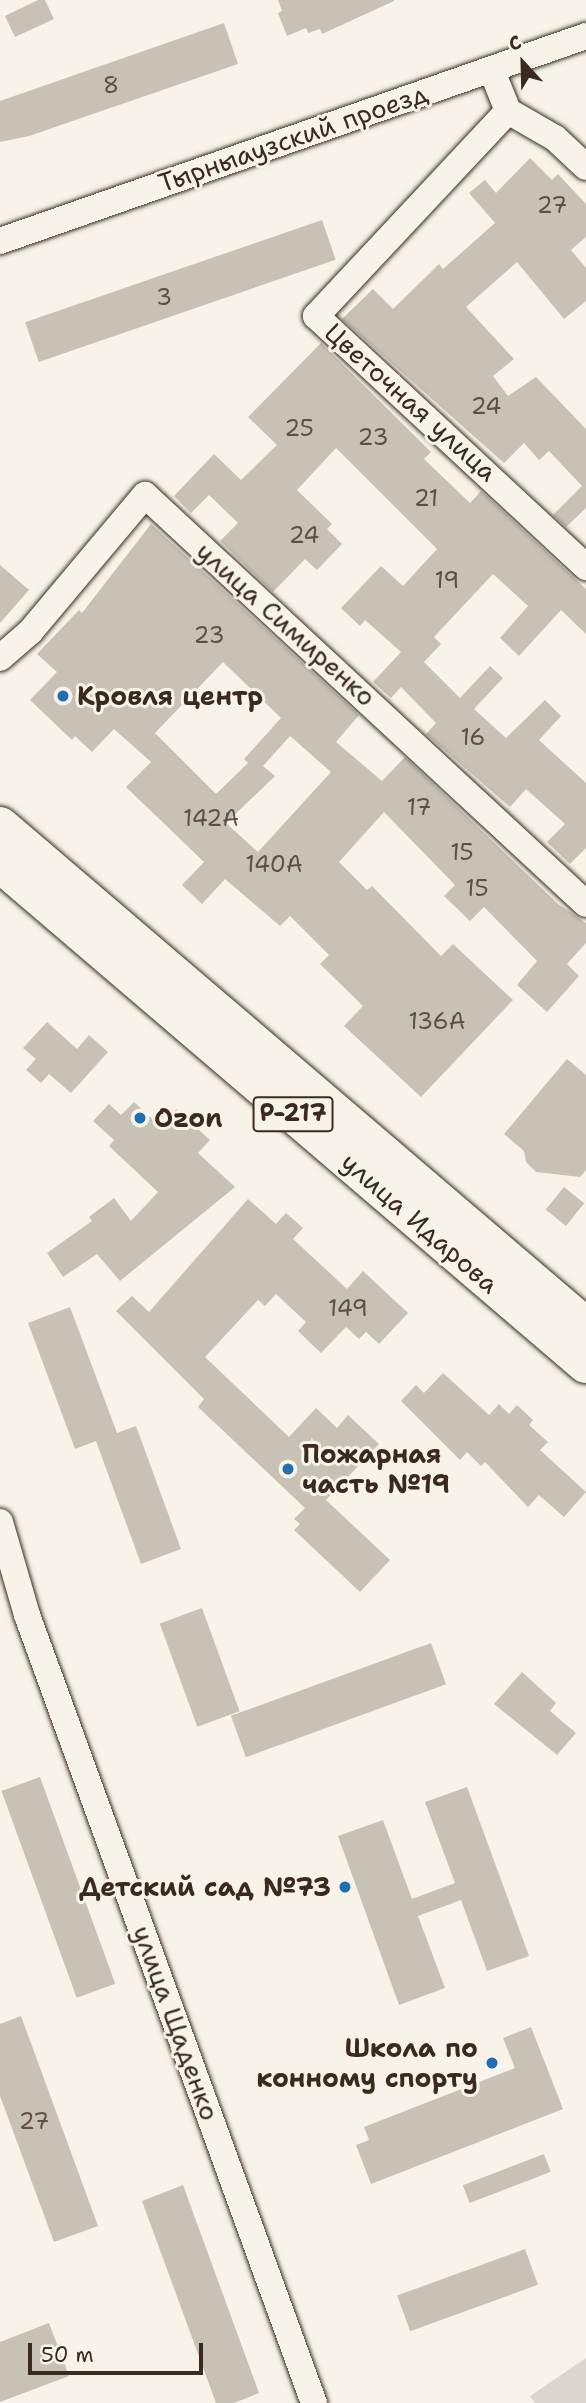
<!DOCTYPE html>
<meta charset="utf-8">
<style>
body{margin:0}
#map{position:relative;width:586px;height:2403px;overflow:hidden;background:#f7f3e8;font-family:"Shantell Sans",sans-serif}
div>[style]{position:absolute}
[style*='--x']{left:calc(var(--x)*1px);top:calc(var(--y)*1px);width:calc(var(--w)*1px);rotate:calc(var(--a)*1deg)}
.green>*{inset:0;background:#dbd6cb}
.building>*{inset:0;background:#c8c1b6;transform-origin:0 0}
.roads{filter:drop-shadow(0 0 2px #3b2a1e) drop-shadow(0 0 2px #3b2a1e)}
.street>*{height:26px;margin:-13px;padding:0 13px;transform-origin:13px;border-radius:13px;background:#f7f3e8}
.primary>*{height:38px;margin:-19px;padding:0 19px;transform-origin:19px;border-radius:19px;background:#f7f3e8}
.dots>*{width:19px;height:19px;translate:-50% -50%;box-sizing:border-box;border:4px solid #f7f3e8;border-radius:50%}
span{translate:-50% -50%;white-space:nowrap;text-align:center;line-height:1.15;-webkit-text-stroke:6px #f7f3e8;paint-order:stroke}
.number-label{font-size:23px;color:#5e5044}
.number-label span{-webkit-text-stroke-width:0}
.shield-label span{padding:2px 5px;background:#f7f3e8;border:2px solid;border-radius:5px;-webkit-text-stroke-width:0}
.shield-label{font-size:24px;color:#3b2a1e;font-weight:700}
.street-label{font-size:26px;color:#3b2a1e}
.poi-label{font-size:26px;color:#3b2a1e;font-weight:700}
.left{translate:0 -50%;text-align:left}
.right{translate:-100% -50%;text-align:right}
.north{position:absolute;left:488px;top:28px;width:70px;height:70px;-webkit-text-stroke:5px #f7f3e8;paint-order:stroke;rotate:338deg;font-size:19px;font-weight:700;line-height:28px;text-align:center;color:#3b2a1e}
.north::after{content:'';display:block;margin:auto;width:24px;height:32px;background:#3b2a1e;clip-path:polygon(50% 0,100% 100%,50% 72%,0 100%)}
.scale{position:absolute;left:28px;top:2343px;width:175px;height:32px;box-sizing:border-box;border:4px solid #3b2a1e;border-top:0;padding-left:9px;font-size:21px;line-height:24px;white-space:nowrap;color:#3b2a1e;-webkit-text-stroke:5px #f7f3e8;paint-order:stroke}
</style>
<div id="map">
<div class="green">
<div style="clip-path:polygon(586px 2358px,586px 2403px,535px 2403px,530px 2396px)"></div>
</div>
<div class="building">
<div style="clip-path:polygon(38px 0,45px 0,54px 19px,15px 37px,5px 16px)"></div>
<div style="clip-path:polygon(278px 0,394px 0,394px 1px,322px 34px,320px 29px,308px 33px,306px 28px,287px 36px,278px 13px,282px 11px)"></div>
<div style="clip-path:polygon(224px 23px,238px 64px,29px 136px,0 142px,0 101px)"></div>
<div style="clip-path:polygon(530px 158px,552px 180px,558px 174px,586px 204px,586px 237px,571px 250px,586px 268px,586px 301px,564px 319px,517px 262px,466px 307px,514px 359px,493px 376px,508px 396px,536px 377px,586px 429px,586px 508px,566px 527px,553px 515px,582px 486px,549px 451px,539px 460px,524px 443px,504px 463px,342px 319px,373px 289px,393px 309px,439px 264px,443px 269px,495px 223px,469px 193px,485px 180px,496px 193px)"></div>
<div style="left:322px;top:220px;width:42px;height:314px;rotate:71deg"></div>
<div style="clip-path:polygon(321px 343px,431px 452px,424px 459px,470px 503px,481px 491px,586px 589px,586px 634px,561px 610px,519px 656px,500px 638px,528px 606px,493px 574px,434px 637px,441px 644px,424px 662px,460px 698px,490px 666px,503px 678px,474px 709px,506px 738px,545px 700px,561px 716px,539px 740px,586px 783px,586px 848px,570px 864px,547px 842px,565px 824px,526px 789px,510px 807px,426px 734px,436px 723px,401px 687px,391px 698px,373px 682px,401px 652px,365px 620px,360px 626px,341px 608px,381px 566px,403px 586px,437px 549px,336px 448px,297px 490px,332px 524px,327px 529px,342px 544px,317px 570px,305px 559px,273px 592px,220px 541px,238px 523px,209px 495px,191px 513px,174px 496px,214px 454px,241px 480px,277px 445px,248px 417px)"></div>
<div style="clip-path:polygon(evenodd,151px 524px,359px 715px,336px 742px,382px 781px,405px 757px,558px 904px,586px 923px,586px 943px,567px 964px,579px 976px,547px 1012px,517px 985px,537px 961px,484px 907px,470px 921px,444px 896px,455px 885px,384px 812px,339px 862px,367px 890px,372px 886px,441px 956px,453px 944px,513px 1000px,421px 1097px,344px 1026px,363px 1006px,320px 964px,329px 955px,290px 916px,280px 926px,225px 879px,202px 904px,182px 885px,204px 862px,126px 787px,151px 762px,114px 729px,92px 752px,75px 736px,72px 740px,30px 700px,57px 672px,37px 654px,79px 610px,82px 613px,151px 524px,223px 662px,281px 718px,244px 759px,248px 763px,216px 794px,155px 733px,223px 662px,151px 524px,290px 736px,331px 772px,258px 852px,226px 823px,275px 776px,263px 766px,290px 736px)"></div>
<div style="clip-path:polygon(0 565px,29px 590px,0 623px)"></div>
<div style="clip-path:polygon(47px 1022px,77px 1049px,89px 1035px,108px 1052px,71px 1093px,49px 1074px,41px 1083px,26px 1070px,36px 1059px,23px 1048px)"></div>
<div style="clip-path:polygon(567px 1059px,586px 1075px,586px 1170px,580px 1177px,536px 1172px,526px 1162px,524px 1151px,504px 1134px)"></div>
<div style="clip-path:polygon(134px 1102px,160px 1126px,176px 1109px,210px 1140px,198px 1153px,235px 1187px,120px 1281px,97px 1254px,63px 1277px,47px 1253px,92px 1221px,89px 1217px,114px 1198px,131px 1221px,158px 1192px,109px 1146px,114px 1140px,93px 1121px,109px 1104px,121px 1115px)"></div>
<div style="left:564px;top:1187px;width:26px;height:29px;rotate:39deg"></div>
<div style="clip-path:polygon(248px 1199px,276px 1224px,286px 1213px,303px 1228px,293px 1239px,347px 1289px,363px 1271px,408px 1313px,379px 1344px,366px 1332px,359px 1339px,346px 1327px,321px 1353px,298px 1331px,306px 1322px,276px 1294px,265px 1306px,258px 1300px,205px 1357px,289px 1437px,316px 1408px,337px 1428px,348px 1415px,379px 1444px,326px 1500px,390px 1560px,360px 1592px,294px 1530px,300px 1524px,294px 1519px,305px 1508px,198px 1407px,204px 1399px,116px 1311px,132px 1296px,149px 1312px)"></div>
<div style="clip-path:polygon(70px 1307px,117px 1433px,136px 1426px,181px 1549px,141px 1564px,96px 1441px,75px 1449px,28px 1323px)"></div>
<div style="clip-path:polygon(443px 1373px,489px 1415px,499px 1404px,509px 1414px,517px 1405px,533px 1420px,529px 1425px,548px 1442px,540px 1450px,586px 1492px,564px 1517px,539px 1495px,528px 1507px,485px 1462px,481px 1466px,467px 1452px,460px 1460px,401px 1401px,416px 1385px,424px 1393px)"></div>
<div style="left:202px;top:1608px;width:110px;height:45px;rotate:70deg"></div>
<div style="left:431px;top:1643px;width:44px;height:213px;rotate:70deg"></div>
<div style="clip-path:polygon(522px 1672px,556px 1703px,550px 1711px,576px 1733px,557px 1755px,494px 1704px)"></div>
<div style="left:40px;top:1777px;width:220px;height:41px;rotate:70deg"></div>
<div style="clip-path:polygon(467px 1787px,529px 1956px,487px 1971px,461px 1900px,418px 1916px,445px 1988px,399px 2005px,338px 1836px,383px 1820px,412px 1899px,455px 1883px,425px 1802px)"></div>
<div style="clip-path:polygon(21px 2016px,98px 2226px,54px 2242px,0 2096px,0 2024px)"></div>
<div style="clip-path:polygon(531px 2027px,563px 2109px,371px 2184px,356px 2145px,369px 2140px,364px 2127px,515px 2068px,503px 2038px)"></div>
<div style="left:544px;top:2154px;width:19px;height:87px;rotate:69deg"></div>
<div style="clip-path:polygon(183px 2185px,259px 2393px,234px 2403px,216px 2403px,142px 2201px)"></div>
<div style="left:525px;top:2249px;width:38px;height:136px;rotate:70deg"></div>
<div style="clip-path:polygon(49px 2323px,69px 2376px,0 2402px,0 2342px)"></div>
</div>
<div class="roads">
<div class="street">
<div style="--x:492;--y:71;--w:43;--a:68.2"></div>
<div style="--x:508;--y:111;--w:54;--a:29.9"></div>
<div style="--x:555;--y:138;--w:42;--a:43.1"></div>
<div style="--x:508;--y:111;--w:281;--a:133.1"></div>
<div style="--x:316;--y:316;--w:369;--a:42.9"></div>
<div style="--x:0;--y:241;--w:621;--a:-19.28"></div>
<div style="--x:0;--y:658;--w:40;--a:-41"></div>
<div style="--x:30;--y:632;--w:179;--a:-50"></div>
<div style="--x:145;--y:495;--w:601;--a:42.84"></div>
<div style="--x:0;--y:1522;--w:97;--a:73.8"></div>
<div style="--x:27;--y:1615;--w:839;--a:69.99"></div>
</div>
<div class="primary">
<div style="--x:0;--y:826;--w:771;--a:40.53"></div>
<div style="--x:0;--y:863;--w:771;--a:40.53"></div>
</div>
</div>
<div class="dots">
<div style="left:63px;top:696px;background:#1f6fb2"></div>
<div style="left:140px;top:1118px;background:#1f6fb2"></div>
<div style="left:288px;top:1469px;background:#1f6fb2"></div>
<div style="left:345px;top:1887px;background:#1f6fb2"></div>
<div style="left:492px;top:2063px;background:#1f6fb2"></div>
</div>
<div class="number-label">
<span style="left:111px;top:85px">8</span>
<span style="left:552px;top:205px">27</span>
<span style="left:164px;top:297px">3</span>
<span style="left:486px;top:406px">24</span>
<span style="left:299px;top:428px">25</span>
<span style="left:373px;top:437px">23</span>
<span style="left:426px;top:498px">21</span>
<span style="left:304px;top:535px">24</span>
<span style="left:447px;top:580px">19</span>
<span style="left:209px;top:635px">23</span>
<span style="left:473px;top:737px">16</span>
<span style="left:419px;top:807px">17</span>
<span style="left:211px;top:818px">142А</span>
<span style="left:462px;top:852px">15</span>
<span style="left:274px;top:864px">140А</span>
<span style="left:477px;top:888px">15</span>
<span style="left:437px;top:1021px">136А</span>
<span style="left:348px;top:1308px">149</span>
<span style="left:34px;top:2121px">27</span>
</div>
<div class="shield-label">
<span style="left:293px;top:1114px">Р-217</span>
</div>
<div class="street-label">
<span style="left:293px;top:138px;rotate:-19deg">Тырныаузский проезд</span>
<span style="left:411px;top:402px;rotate:42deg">Цветочная улица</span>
<span style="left:286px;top:624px;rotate:42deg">улица Симиренко</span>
<span style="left:420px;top:1223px;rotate:41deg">улица Идарова</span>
<span style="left:176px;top:2023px;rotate:70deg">улица Щаденко</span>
</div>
<div class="poi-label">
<span class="left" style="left:77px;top:696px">Кровля центр</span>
<span class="left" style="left:154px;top:1118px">Ozon</span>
<span class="left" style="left:302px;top:1469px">Пожарная<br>часть №19</span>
<span class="right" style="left:331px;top:1887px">Детский сад №73</span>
<span class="right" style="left:478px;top:2063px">Школа по<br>конному спорту</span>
</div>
<div class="north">С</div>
<div class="scale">50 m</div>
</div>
